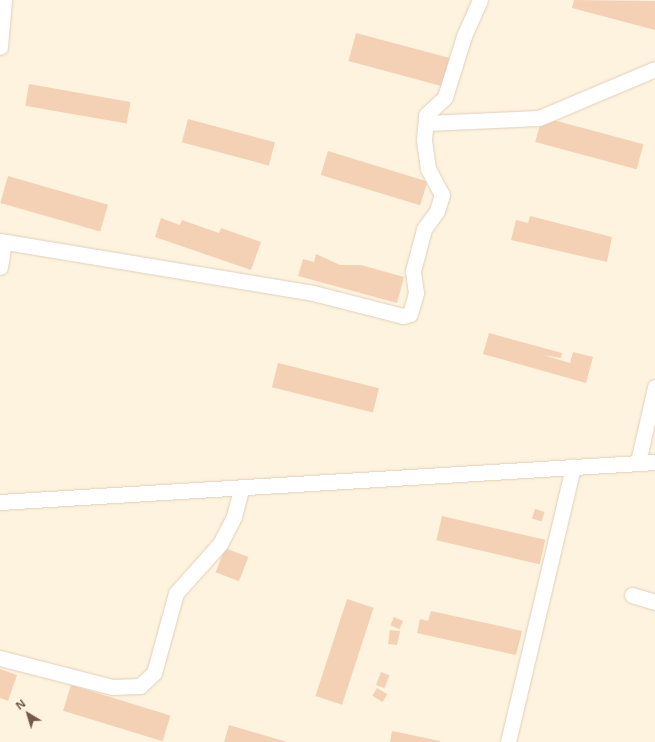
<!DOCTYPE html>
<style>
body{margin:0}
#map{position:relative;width:655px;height:742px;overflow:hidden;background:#fdf3de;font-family:"Open Sans",sans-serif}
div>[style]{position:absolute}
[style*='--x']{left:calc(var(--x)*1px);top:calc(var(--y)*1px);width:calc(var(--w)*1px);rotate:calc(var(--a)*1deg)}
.building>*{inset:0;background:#f4d1b5;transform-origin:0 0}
.roads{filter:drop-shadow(0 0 1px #e1cfba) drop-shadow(0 0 1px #e1cfba)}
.street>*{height:15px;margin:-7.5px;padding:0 7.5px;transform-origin:7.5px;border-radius:7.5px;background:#fff}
span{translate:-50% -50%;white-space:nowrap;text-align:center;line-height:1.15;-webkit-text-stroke:3.5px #fff6e6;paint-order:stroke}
.north{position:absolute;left:8px;top:694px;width:40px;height:40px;-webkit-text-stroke:3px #fff6e6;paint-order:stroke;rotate:322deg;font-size:11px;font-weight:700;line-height:16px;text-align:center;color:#745945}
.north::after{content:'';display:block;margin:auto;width:14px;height:18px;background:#745945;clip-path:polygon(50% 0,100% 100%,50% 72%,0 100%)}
</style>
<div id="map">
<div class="building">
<div style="clip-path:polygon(574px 0,655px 1px,655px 30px,572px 8px)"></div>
<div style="left:356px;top:33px;width:98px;height:29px;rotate:15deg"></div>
<div style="left:29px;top:84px;width:103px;height:22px;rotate:10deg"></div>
<div style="left:542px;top:117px;width:105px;height:26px;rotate:15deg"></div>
<div style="left:188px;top:119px;width:90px;height:24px;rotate:15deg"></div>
<div style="left:328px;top:151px;width:104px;height:25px;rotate:17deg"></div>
<div style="left:8px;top:176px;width:104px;height:28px;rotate:16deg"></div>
<div style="clip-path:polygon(530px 216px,612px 237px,607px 262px,511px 240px,516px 220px,528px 223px)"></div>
<div style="clip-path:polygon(161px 218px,180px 225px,182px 220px,219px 233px,221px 228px,261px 242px,251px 270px,155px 237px)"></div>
<div style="clip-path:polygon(316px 254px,340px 265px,361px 265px,404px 277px,397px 303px,298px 276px,303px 259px,314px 262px)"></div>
<div style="clip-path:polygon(489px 333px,562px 353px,561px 358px,543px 355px,570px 363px,573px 352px,593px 357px,586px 383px,483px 354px)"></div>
<div style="left:278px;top:363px;width:104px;height:25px;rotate:14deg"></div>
<div style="left:535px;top:509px;width:10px;height:10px;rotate:17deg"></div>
<div style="left:442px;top:516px;width:106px;height:25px;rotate:13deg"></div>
<div style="left:225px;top:548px;width:25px;height:26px;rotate:21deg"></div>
<div style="left:347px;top:599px;width:28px;height:102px;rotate:18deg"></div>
<div style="clip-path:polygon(431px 611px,522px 631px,516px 655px,417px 633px,420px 619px,428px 621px)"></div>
<div style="left:394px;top:617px;width:10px;height:9px;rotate:24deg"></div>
<div style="clip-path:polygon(390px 630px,400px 631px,397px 645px,388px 644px)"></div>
<div style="clip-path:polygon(0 669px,17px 675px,8px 701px,0 698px)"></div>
<div style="left:381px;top:672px;width:9px;height:14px;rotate:21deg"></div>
<div style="left:71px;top:685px;width:104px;height:27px;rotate:17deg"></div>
<div style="left:377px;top:688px;width:12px;height:9px;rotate:31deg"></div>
<div style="clip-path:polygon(229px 725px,287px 742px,224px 742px)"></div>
<div style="clip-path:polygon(392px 731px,440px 741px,440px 742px,390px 742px)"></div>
</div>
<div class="roads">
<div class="street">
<div style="--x:0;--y:47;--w:47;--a:-85.1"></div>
<div style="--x:427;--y:123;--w:112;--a:-2.6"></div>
<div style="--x:539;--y:118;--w:126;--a:-22.9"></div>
<div style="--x:0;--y:241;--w:317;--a:9.4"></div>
<div style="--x:313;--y:293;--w:93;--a:14.3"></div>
<div style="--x:403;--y:316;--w:7;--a:-16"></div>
<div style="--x:410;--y:314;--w:22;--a:-74"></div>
<div style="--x:416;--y:293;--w:22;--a:-98"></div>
<div style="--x:413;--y:271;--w:43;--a:-75.3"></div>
<div style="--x:424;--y:229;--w:22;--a:-54"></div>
<div style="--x:437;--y:211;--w:17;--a:-73"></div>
<div style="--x:442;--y:195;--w:30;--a:-118"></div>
<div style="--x:428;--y:169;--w:29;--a:-98"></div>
<div style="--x:424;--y:140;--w:25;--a:-85"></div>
<div style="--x:426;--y:115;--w:26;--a:-43"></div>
<div style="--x:445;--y:97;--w:64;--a:-72.7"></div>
<div style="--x:464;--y:36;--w:39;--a:-66"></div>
<div style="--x:0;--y:267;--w:24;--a:-81"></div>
<div style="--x:638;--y:462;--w:77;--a:-77.2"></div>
<div style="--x:0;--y:502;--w:656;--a:-3.49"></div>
<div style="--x:632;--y:595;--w:24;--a:17"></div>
<div style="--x:0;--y:658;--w:116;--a:14.5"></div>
<div style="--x:112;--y:687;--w:28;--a:-2"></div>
<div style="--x:140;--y:686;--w:19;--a:-43"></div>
<div style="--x:154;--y:673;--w:83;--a:-74.6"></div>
<div style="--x:176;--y:593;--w:66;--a:-48.1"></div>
<div style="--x:220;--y:544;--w:31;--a:-63"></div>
<div style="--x:234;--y:516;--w:30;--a:-75"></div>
<div style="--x:508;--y:742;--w:283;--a:-76.7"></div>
</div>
</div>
<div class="north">N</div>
</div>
